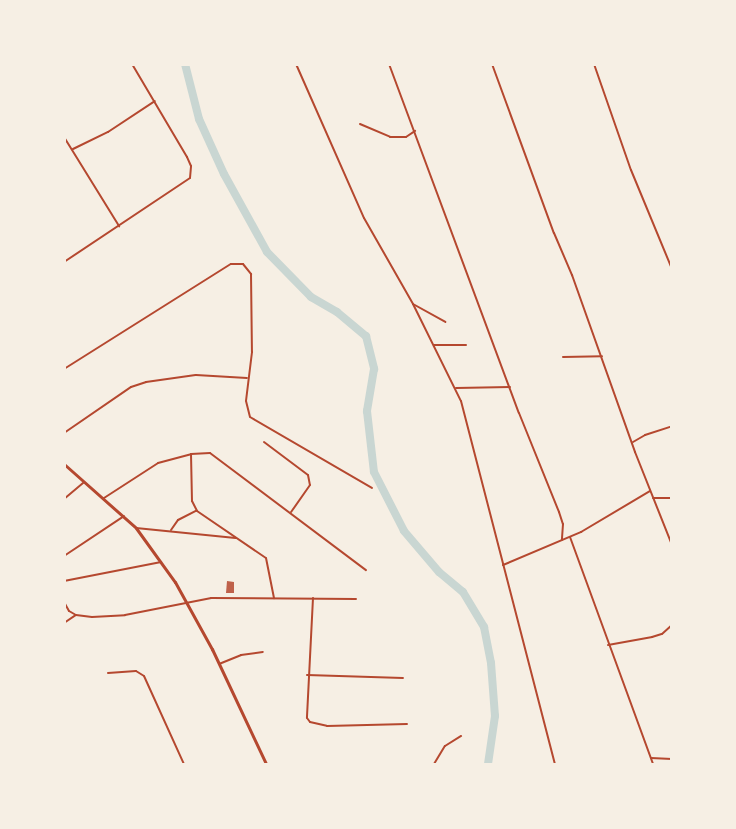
<!DOCTYPE html>
<style>
body{margin:0}
#map{position:relative;width:736px;height:829px;overflow:hidden;background:#f6efe4;font-family:"Open Sans",sans-serif}
div>[style]{position:absolute}
[style*='--x']{left:calc(var(--x)*1px);top:calc(var(--y)*1px);width:calc(var(--w)*1px);rotate:calc(var(--a)*1deg)}
.river>*{height:8px;margin:-4px;padding:0 4px;transform-origin:4px;border-radius:4px;background:#c9d6d2}
.building>*{inset:0;background:#bf614a}
.minor>*{height:2px;margin:-1px;padding:0 1px;transform-origin:1px;border-radius:1px;background:#b5482f}
.tertiary>*{height:3px;margin:-1.5px;padding:0 1.5px;transform-origin:1.5px;border-radius:1.5px;background:#b5482f}
span{translate:-50% -50%;white-space:nowrap;text-align:center;line-height:1.15;-webkit-text-stroke:6px #f6efe4;paint-order:stroke}
.frame{position:absolute;inset:0;border:66px solid #f6efe4;pointer-events:none}
</style>
<div id="map">
<div class="river">
<div style="--x:185;--y:64;--w:57;--a:75.7"></div>
<div style="--x:199;--y:119;--w:60;--a:65.6"></div>
<div style="--x:224;--y:174;--w:89;--a:61.1"></div>
<div style="--x:267;--y:252;--w:63;--a:45.6"></div>
<div style="--x:311;--y:297;--w:30;--a:30"></div>
<div style="--x:337;--y:312;--w:38;--a:40"></div>
<div style="--x:366;--y:336;--w:34;--a:76"></div>
<div style="--x:374;--y:369;--w:43;--a:99.5"></div>
<div style="--x:367;--y:411;--w:61;--a:83.5"></div>
<div style="--x:374;--y:472;--w:66;--a:63"></div>
<div style="--x:404;--y:531;--w:54;--a:49.5"></div>
<div style="--x:439;--y:572;--w:31;--a:40"></div>
<div style="--x:463;--y:592;--w:41;--a:59"></div>
<div style="--x:484;--y:627;--w:37;--a:79"></div>
<div style="--x:491;--y:663;--w:53;--a:85.7"></div>
<div style="--x:495;--y:716;--w:49;--a:98.3"></div>
</div>
<div class="building">
<div style="clip-path:polygon(227px 581px,234px 582px,234px 593px,226px 593px)"></div>
</div>
<div class="minor">
<div style="--x:296;--y:64;--w:168;--a:66.2"></div>
<div style="--x:364;--y:218;--w:99;--a:60.3"></div>
<div style="--x:413;--y:304;--w:108;--a:63.7"></div>
<div style="--x:461;--y:401;--w:375;--a:75.5"></div>
<div style="--x:389;--y:64;--w:372;--a:69.6"></div>
<div style="--x:519;--y:413;--w:107;--a:68"></div>
<div style="--x:559;--y:512;--w:13;--a:72"></div>
<div style="--x:563;--y:524;--w:16;--a:94"></div>
<div style="--x:492;--y:64;--w:180;--a:69.9"></div>
<div style="--x:554;--y:233;--w:46;--a:66.8"></div>
<div style="--x:572;--y:275;--w:188;--a:70.4"></div>
<div style="--x:635;--y:452;--w:100;--a:68.3"></div>
<div style="--x:594;--y:64;--w:112;--a:70.8"></div>
<div style="--x:631;--y:170;--w:107;--a:67.5"></div>
<div style="--x:360;--y:124;--w:33;--a:23"></div>
<div style="--x:390;--y:137;--w:16;--a:0"></div>
<div style="--x:406;--y:137;--w:11;--a:-34"></div>
<div style="--x:64;--y:137;--w:105;--a:58.3"></div>
<div style="--x:73;--y:149;--w:39;--a:-26"></div>
<div style="--x:108;--y:132;--w:56;--a:-33.4"></div>
<div style="--x:64;--y:262;--w:151;--a:-33.7"></div>
<div style="--x:190;--y:178;--w:12;--a:-85"></div>
<div style="--x:191;--y:166;--w:10;--a:-114"></div>
<div style="--x:187;--y:157;--w:108;--a:-120.6"></div>
<div style="--x:413;--y:304;--w:37;--a:29"></div>
<div style="--x:434;--y:345;--w:32;--a:0"></div>
<div style="--x:563;--y:357;--w:39;--a:-1"></div>
<div style="--x:64;--y:369;--w:197;--a:-32.2"></div>
<div style="--x:231;--y:264;--w:12;--a:0"></div>
<div style="--x:243;--y:264;--w:13;--a:51"></div>
<div style="--x:251;--y:274;--w:78;--a:89.3"></div>
<div style="--x:252;--y:352;--w:49;--a:97"></div>
<div style="--x:246;--y:401;--w:16;--a:76"></div>
<div style="--x:250;--y:417;--w:141;--a:30.2"></div>
<div style="--x:456;--y:388;--w:54;--a:-1.1"></div>
<div style="--x:64;--y:433;--w:81;--a:-34.5"></div>
<div style="--x:131;--y:387;--w:16;--a:-18"></div>
<div style="--x:146;--y:382;--w:50;--a:-8"></div>
<div style="--x:196;--y:375;--w:51;--a:3.4"></div>
<div style="--x:264;--y:442;--w:55;--a:36.9"></div>
<div style="--x:308;--y:475;--w:10;--a:79"></div>
<div style="--x:310;--y:485;--w:33;--a:125"></div>
<div style="--x:633;--y:442;--w:14;--a:-30"></div>
<div style="--x:645;--y:435;--w:28;--a:-18"></div>
<div style="--x:191;--y:454;--w:47;--a:88.8"></div>
<div style="--x:192;--y:501;--w:11;--a:63"></div>
<div style="--x:197;--y:511;--w:83;--a:34.3"></div>
<div style="--x:266;--y:558;--w:41;--a:78.7"></div>
<div style="--x:104;--y:498;--w:64;--a:-32.9"></div>
<div style="--x:158;--y:463;--w:34;--a:-15"></div>
<div style="--x:191;--y:454;--w:19;--a:-3"></div>
<div style="--x:210;--y:453;--w:195;--a:36.9"></div>
<div style="--x:653;--y:498;--w:19;--a:0"></div>
<div style="--x:64;--y:499;--w:26;--a:-40"></div>
<div style="--x:136;--y:528;--w:100;--a:5.8"></div>
<div style="--x:171;--y:530;--w:12;--a:-55"></div>
<div style="--x:178;--y:520;--w:20;--a:-27"></div>
<div style="--x:570;--y:537;--w:242;--a:69.9"></div>
<div style="--x:64;--y:556;--w:72;--a:-33.7"></div>
<div style="--x:503;--y:565;--w:85;--a:-22.9"></div>
<div style="--x:581;--y:532;--w:80;--a:-30.7"></div>
<div style="--x:64;--y:581;--w:99;--a:-11.1"></div>
<div style="--x:313;--y:598;--w:120;--a:92.9"></div>
<div style="--x:307;--y:718;--w:5;--a:53"></div>
<div style="--x:310;--y:722;--w:17;--a:13"></div>
<div style="--x:327;--y:726;--w:80;--a:-1.4"></div>
<div style="--x:64;--y:602;--w:10;--a:61"></div>
<div style="--x:69;--y:611;--w:8;--a:30"></div>
<div style="--x:76;--y:615;--w:16;--a:7"></div>
<div style="--x:92;--y:617;--w:33;--a:-3"></div>
<div style="--x:125;--y:615;--w:88;--a:-11.2"></div>
<div style="--x:211;--y:598;--w:145;--a:0.4"></div>
<div style="--x:64;--y:623;--w:14;--a:-34"></div>
<div style="--x:608;--y:645;--w:45;--a:-10.3"></div>
<div style="--x:652;--y:637;--w:10;--a:-17"></div>
<div style="--x:662;--y:634;--w:13;--a:-42"></div>
<div style="--x:219;--y:664;--w:24;--a:-22"></div>
<div style="--x:241;--y:655;--w:22;--a:-8"></div>
<div style="--x:108;--y:673;--w:28;--a:-4"></div>
<div style="--x:136;--y:671;--w:9;--a:32"></div>
<div style="--x:144;--y:676;--w:97;--a:65.6"></div>
<div style="--x:307;--y:675;--w:96;--a:1.8"></div>
<div style="--x:651;--y:758;--w:21;--a:3"></div>
<div style="--x:434;--y:764;--w:21;--a:-59"></div>
<div style="--x:445;--y:746;--w:19;--a:-32"></div>
</div>
<div class="tertiary">
<div style="--x:64;--y:464;--w:96;--a:41.6"></div>
<div style="--x:136;--y:528;--w:67;--a:54.2"></div>
<div style="--x:175;--y:582;--w:77;--a:61.1"></div>
<div style="--x:212;--y:649;--w:127;--a:64.8"></div>
</div>
<div class="frame"></div>
</div>
